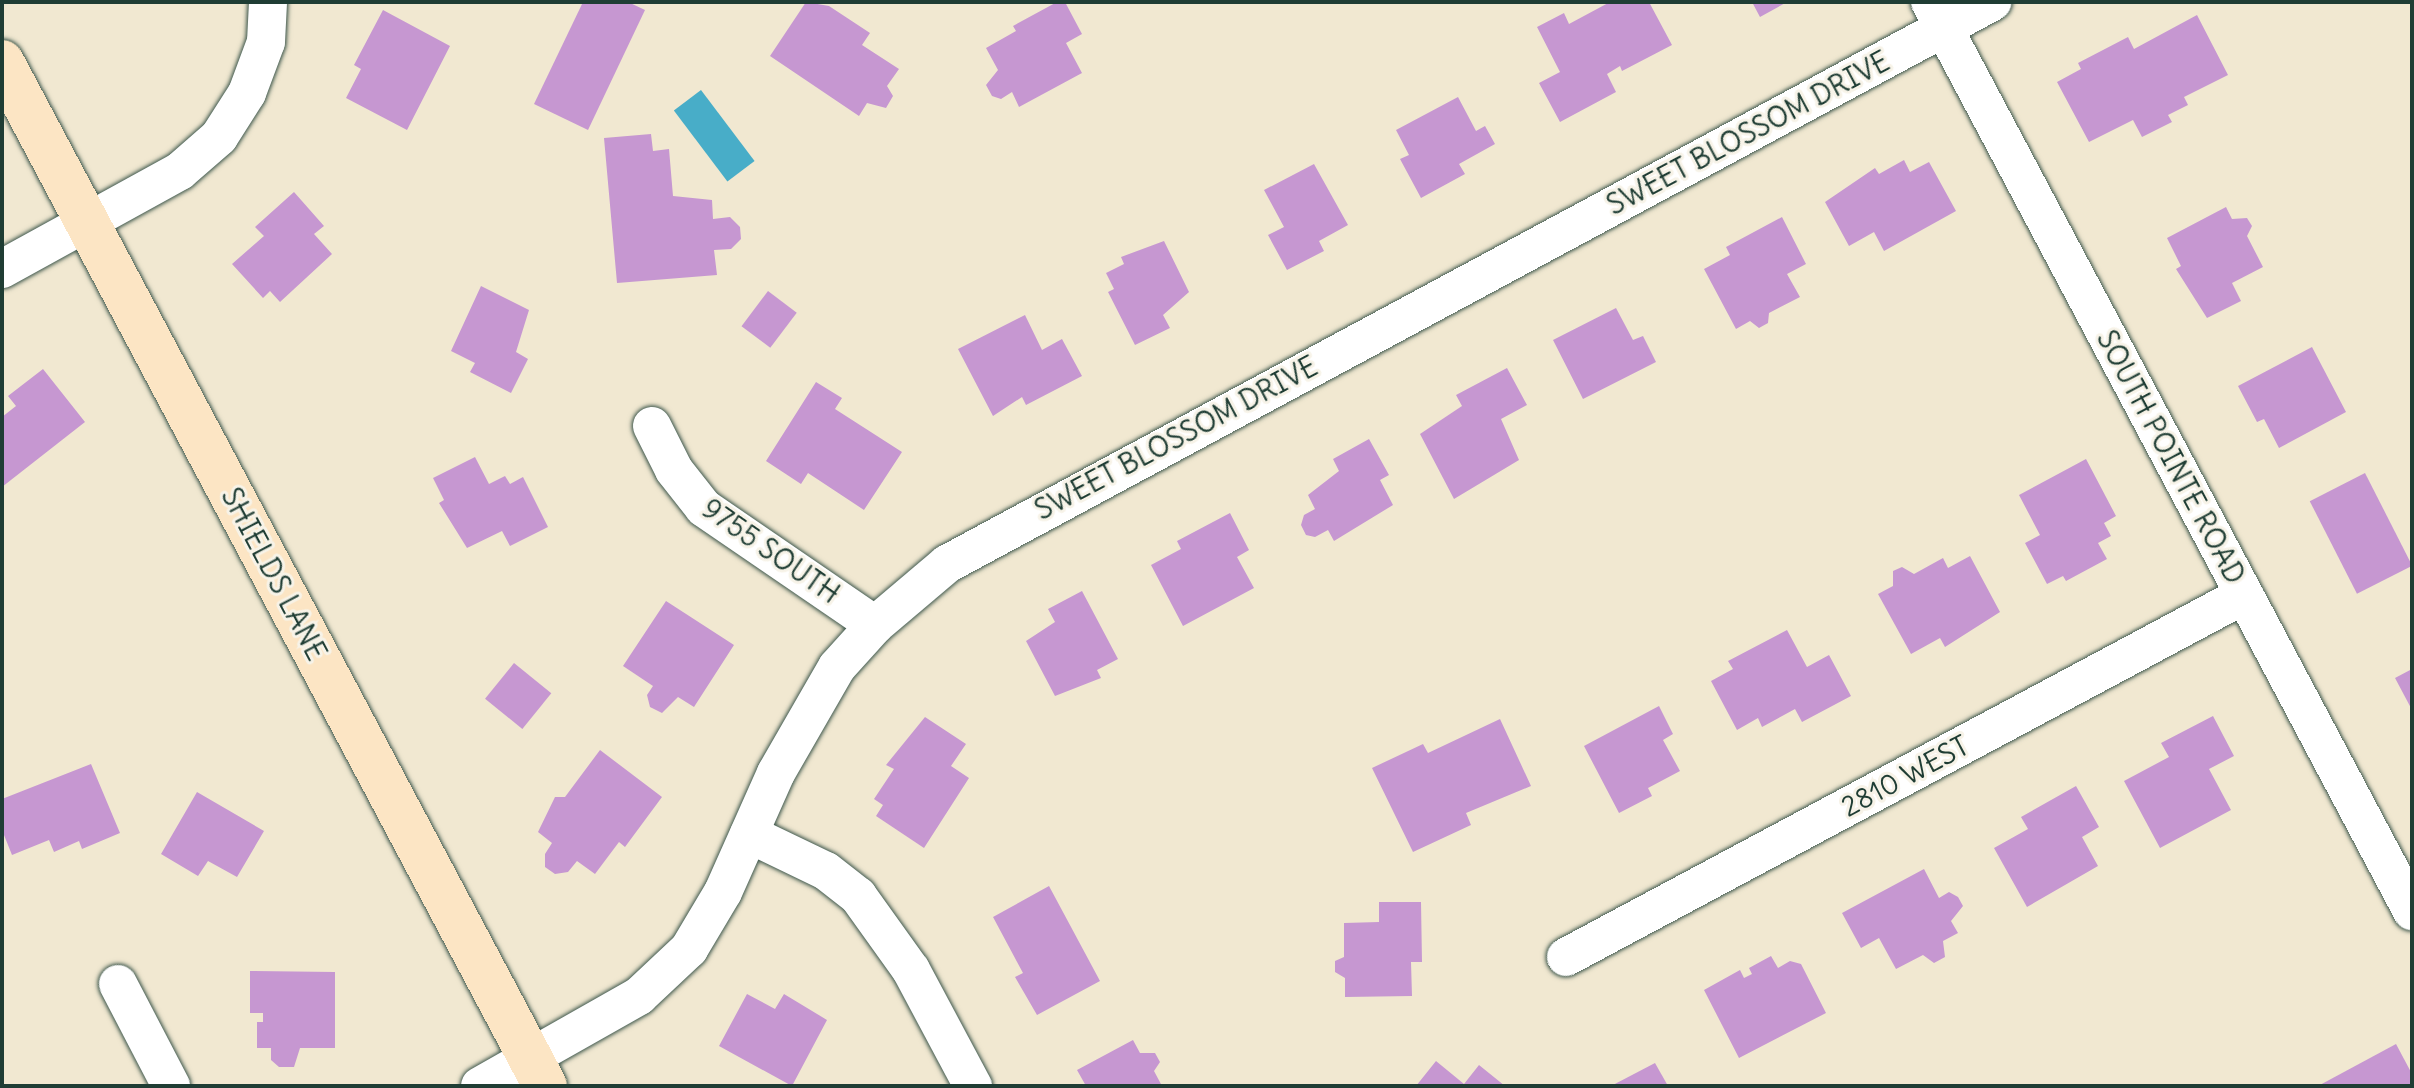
<!DOCTYPE html>
<style>
body{margin:0}
#map{position:relative;width:2414px;height:1088px;overflow:hidden;background:#f1e8d1;font-family:Delius,sans-serif}
div>[style]{position:absolute}
[style*='--x']{left:calc(var(--x)*1px);top:calc(var(--y)*1px);width:calc(var(--w)*1px);rotate:calc(var(--a)*1deg)}
.water>*{inset:0;background:#48adc8;transform-origin:0 0}
.building>*{inset:0;background:#c697d1;transform-origin:0 0}
.roads{filter:drop-shadow(0 0 2px #3e574c) drop-shadow(0 0 2px #3e574c)}
.street>*{height:38px;margin:-19px;padding:0 19px;transform-origin:19px;border-radius:19px;background:#fff}
.secondary>*{height:44px;margin:-22px;padding:0 22px;transform-origin:22px;border-radius:22px;background:#fce5c4}
span{translate:-50% -50%;white-space:nowrap;text-align:center;line-height:1.15;-webkit-text-stroke:6px #f7f3e8;paint-order:stroke}
.street-label{font-size:28px;color:#1f3d34}
.frame{position:absolute;inset:0;border:4px solid #1f3d34;pointer-events:none}
</style>
<div id="map">
<div class="water">
<div style="left:701px;top:90px;width:89px;height:34px;rotate:53deg"></div>
</div>
<div class="building">
<div style="clip-path:polygon(583px 2px,628px 2px,645px 10px,588px 130px,534px 104px)"></div>
<div style="clip-path:polygon(806px 2px,829px 6px,870px 33px,862px 45px,899px 69px,887px 86px,893px 96px,886px 108px,867px 103px,859px 116px,770px 56px)"></div>
<div style="clip-path:polygon(1057px 2px,1065px 2px,1082px 34px,1066px 43px,1082px 73px,1019px 107px,1012px 92px,1001px 99px,992px 96px,986px 85px,998px 70px,986px 48px,1016px 31px,1013px 26px)"></div>
<div style="clip-path:polygon(1610px 2px,1649px 2px,1672px 45px,1622px 71px,1620px 66px,1607px 74px,1616px 92px,1560px 122px,1539px 83px,1560px 72px,1537px 27px,1564px 13px,1569px 24px)"></div>
<div style="clip-path:polygon(1752px 2px,1787px 2px,1760px 17px)"></div>
<div style="clip-path:polygon(383px 10px,450px 46px,407px 130px,346px 98px,361px 69px,354px 65px)"></div>
<div style="clip-path:polygon(2197px 15px,2228px 75px,2184px 97px,2188px 105px,2168px 115px,2172px 122px,2142px 137px,2133px 120px,2089px 142px,2057px 82px,2081px 69px,2078px 63px,2128px 37px,2134px 49px)"></div>
<div style="clip-path:polygon(1458px 97px,1476px 131px,1485px 126px,1495px 144px,1459px 164px,1465px 174px,1421px 198px,1400px 159px,1409px 155px,1396px 130px)"></div>
<div style="clip-path:polygon(651px 134px,653px 151px,669px 149px,673px 196px,712px 200px,713px 219px,730px 217px,740px 227px,741px 239px,731px 249px,714px 250px,717px 275px,617px 283px,604px 138px)"></div>
<div style="clip-path:polygon(1904px 160px,1910px 172px,1929px 162px,1956px 211px,1884px 251px,1874px 232px,1849px 246px,1825px 202px,1875px 168px,1879px 174px)"></div>
<div style="clip-path:polygon(1314px 164px,1348px 225px,1319px 241px,1324px 251px,1287px 270px,1268px 235px,1284px 227px,1264px 190px)"></div>
<div style="clip-path:polygon(294px 192px,324px 226px,314px 234px,332px 254px,280px 302px,270px 291px,263px 298px,232px 264px,264px 236px,255px 227px)"></div>
<div style="clip-path:polygon(2226px 207px,2232px 219px,2247px 218px,2252px 226px,2247px 236px,2263px 267px,2232px 283px,2241px 301px,2207px 318px,2176px 269px,2181px 266px,2167px 238px)"></div>
<div style="clip-path:polygon(1782px 217px,1806px 264px,1787px 274px,1800px 297px,1769px 313px,1768px 323px,1759px 328px,1750px 321px,1736px 329px,1704px 269px,1730px 255px,1726px 247px)"></div>
<div style="clip-path:polygon(1164px 241px,1189px 292px,1163px 315px,1170px 328px,1135px 345px,1108px 292px,1114px 289px,1106px 273px,1124px 264px,1121px 257px)"></div>
<div style="clip-path:polygon(481px 286px,529px 310px,516px 352px,528px 359px,511px 393px,470px 372px,475px 363px,451px 351px)"></div>
<div style="left:768px;top:291px;width:36px;height:44px;rotate:37deg"></div>
<div style="clip-path:polygon(1616px 308px,1633px 340px,1643px 336px,1656px 362px,1583px 399px,1553px 340px)"></div>
<div style="clip-path:polygon(1025px 315px,1042px 350px,1062px 339px,1082px 376px,1026px 405px,1022px 397px,993px 416px,958px 349px)"></div>
<div style="clip-path:polygon(2312px 347px,2346px 412px,2279px 448px,2264px 419px,2257px 422px,2238px 386px)"></div>
<div style="clip-path:polygon(1507px 368px,1527px 405px,1501px 419px,1519px 460px,1454px 499px,1420px 434px,1462px 406px,1456px 395px)"></div>
<div style="clip-path:polygon(43px 369px,85px 422px,2px 487px,2px 417px,16px 406px,8px 396px)"></div>
<div style="clip-path:polygon(816px 382px,842px 398px,835px 409px,902px 452px,864px 510px,808px 473px,801px 484px,766px 461px)"></div>
<div style="clip-path:polygon(1369px 439px,1389px 475px,1380px 480px,1393px 505px,1334px 541px,1328px 530px,1315px 537px,1306px 535px,1301px 525px,1304px 515px,1315px 509px,1308px 495px,1339px 471px,1333px 459px)"></div>
<div style="clip-path:polygon(475px 457px,489px 484px,505px 476px,510px 484px,523px 477px,548px 527px,510px 546px,502px 531px,467px 548px,439px 503px,444px 500px,433px 478px)"></div>
<div style="clip-path:polygon(2086px 459px,2116px 516px,2104px 523px,2111px 536px,2098px 543px,2107px 559px,2066px 581px,2063px 576px,2047px 584px,2025px 543px,2040px 535px,2019px 495px)"></div>
<div style="left:2365px;top:473px;width:104px;height:62px;rotate:63deg"></div>
<div style="clip-path:polygon(1230px 513px,1249px 550px,1237px 557px,1254px 588px,1183px 626px,1151px 565px,1181px 549px,1177px 541px)"></div>
<div style="clip-path:polygon(1970px 556px,2000px 612px,1945px 647px,1940px 638px,1911px 654px,1878px 594px,1893px 586px,1893px 571px,1902px 567px,1914px 574px,1943px 558px,1948px 568px)"></div>
<div style="clip-path:polygon(1082px 591px,1118px 659px,1097px 670px,1101px 678px,1055px 696px,1026px 641px,1055px 622px,1048px 609px)"></div>
<div style="clip-path:polygon(666px 601px,734px 645px,694px 707px,678px 697px,662px 713px,650px 707px,647px 695px,653px 686px,623px 666px)"></div>
<div style="clip-path:polygon(1787px 630px,1807px 667px,1829px 655px,1851px 696px,1802px 722px,1795px 709px,1762px 727px,1758px 718px,1737px 730px,1711px 681px,1733px 669px,1728px 661px)"></div>
<div style="left:514px;top:663px;width:48px;height:46px;rotate:39deg"></div>
<div style="clip-path:polygon(2412px 669px,2412px 710px,2395px 678px)"></div>
<div style="clip-path:polygon(1659px 706px,1673px 734px,1663px 740px,1680px 771px,1648px 788px,1652px 796px,1619px 813px,1584px 746px)"></div>
<div style="clip-path:polygon(2213px 716px,2234px 756px,2209px 769px,2231px 810px,2160px 848px,2124px 781px,2169px 757px,2161px 743px)"></div>
<div style="clip-path:polygon(925px 717px,966px 744px,951px 766px,969px 778px,924px 848px,876px 816px,883px 805px,874px 799px,894px 769px,886px 765px)"></div>
<div style="clip-path:polygon(1500px 719px,1531px 786px,1466px 813px,1471px 825px,1413px 852px,1372px 768px,1423px 744px,1428px 753px)"></div>
<div style="clip-path:polygon(600px 750px,662px 797px,625px 847px,619px 842px,595px 874px,577px 861px,568px 872px,555px 874px,545px 867px,545px 854px,552px 843px,538px 832px,555px 797px,565px 797px)"></div>
<div style="clip-path:polygon(91px 764px,120px 833px,82px 849px,79px 841px,54px 852px,49px 840px,12px 855px,2px 830px,2px 799px)"></div>
<div style="clip-path:polygon(2076px 786px,2099px 827px,2082px 837px,2098px 866px,2027px 907px,1994px 848px,2028px 829px,2021px 817px)"></div>
<div style="clip-path:polygon(197px 792px,264px 831px,237px 877px,208px 861px,198px 876px,161px 854px)"></div>
<div style="clip-path:polygon(1924px 869px,1939px 898px,1949px 892px,1958px 897px,1963px 906px,1951px 921px,1958px 933px,1943px 941px,1945px 957px,1934px 963px,1923px 955px,1896px 969px,1879px 938px,1861px 948px,1842px 913px)"></div>
<div style="clip-path:polygon(1049px 886px,1100px 981px,1037px 1015px,1015px 977px,1023px 973px,993px 917px)"></div>
<div style="clip-path:polygon(1379px 902px,1421px 902px,1422px 962px,1411px 962px,1412px 996px,1345px 997px,1345px 978px,1335px 972px,1335px 961px,1344px 957px,1344px 923px,1379px 922px)"></div>
<div style="clip-path:polygon(1771px 956px,1778px 968px,1790px 961px,1801px 964px,1826px 1013px,1739px 1058px,1704px 990px,1740px 970px,1744px 978px,1752px 974px,1749px 968px)"></div>
<div style="clip-path:polygon(250px 971px,335px 972px,335px 1048px,300px 1048px,294px 1067px,279px 1067px,271px 1060px,271px 1048px,257px 1048px,257px 1022px,263px 1022px,263px 1013px,250px 1013px)"></div>
<div style="clip-path:polygon(747px 994px,775px 1009px,784px 994px,827px 1020px,792px 1086px,719px 1046px)"></div>
<div style="clip-path:polygon(1133px 1040px,1140px 1053px,1155px 1053px,1160px 1062px,1154px 1071px,1162px 1086px,1086px 1086px,1077px 1070px)"></div>
<div style="clip-path:polygon(2396px 1044px,2412px 1074px,2412px 1086px,2318px 1086px)"></div>
<div style="clip-path:polygon(1436px 1061px,1464px 1084px,1479px 1065px,1505px 1086px,1416px 1086px)"></div>
<div style="clip-path:polygon(1655px 1063px,1668px 1086px,1611px 1086px)"></div>
</div>
<div class="roads">
<div class="street">
<div style="--x:1930;--y:2;--w:1029;--a:62.07"></div>
<div style="--x:2;--y:269;--w:203;--a:-28.8"></div>
<div style="--x:180;--y:171;--w:52;--a:-41.1"></div>
<div style="--x:219;--y:137;--w:52;--a:-57.5"></div>
<div style="--x:247;--y:93;--w:54;--a:-69.6"></div>
<div style="--x:266;--y:42;--w:40;--a:-87.1"></div>
<div style="--x:652;--y:426;--w:49;--a:63.4"></div>
<div style="--x:674;--y:470;--w:48;--a:51.7"></div>
<div style="--x:704;--y:508;--w:207;--a:34.4"></div>
<div style="--x:749;--y:834;--w:85;--a:25.7"></div>
<div style="--x:826;--y:871;--w:41;--a:38"></div>
<div style="--x:858;--y:896;--w:91;--a:54.4"></div>
<div style="--x:911;--y:970;--w:132;--a:61.9"></div>
<div style="--x:1566;--y:957;--w:769;--a:-28.1"></div>
<div style="--x:118;--y:984;--w:115;--a:62.5"></div>
<div style="--x:480;--y:1086;--w:183;--a:-29.5"></div>
<div style="--x:639;--y:996;--w:69;--a:-43.2"></div>
<div style="--x:689;--y:949;--w:66;--a:-59.2"></div>
<div style="--x:723;--y:892;--w:130;--a:-66"></div>
<div style="--x:776;--y:773;--w:122;--a:-60.1"></div>
<div style="--x:837;--y:667;--w:57;--a:-47.9"></div>
<div style="--x:875;--y:625;--w:94;--a:-40.3"></div>
<div style="--x:947;--y:564;--w:1187;--a:-28.27"></div>
</div>
<div class="secondary">
<div style="--x:2;--y:62;--w:1159;--a:62.06"></div>
</div>
</div>
<div class="street-label">
<span style="left:1748px;top:133px;rotate:-28deg">SWEET BLOSSOM DRIVE</span>
<span style="left:1176px;top:438px;rotate:-28deg">SWEET BLOSSOM DRIVE</span>
<span style="left:2171px;top:457px;rotate:62deg">SOUTH POINTE ROAD</span>
<span style="left:771px;top:551px;rotate:35deg">9755 SOUTH</span>
<span style="left:274px;top:574px;rotate:62deg">SHIELDS LANE</span>
<span style="left:1905px;top:776px;rotate:-28deg">2810 WEST</span>
</div>
<div class="frame"></div>
</div>
